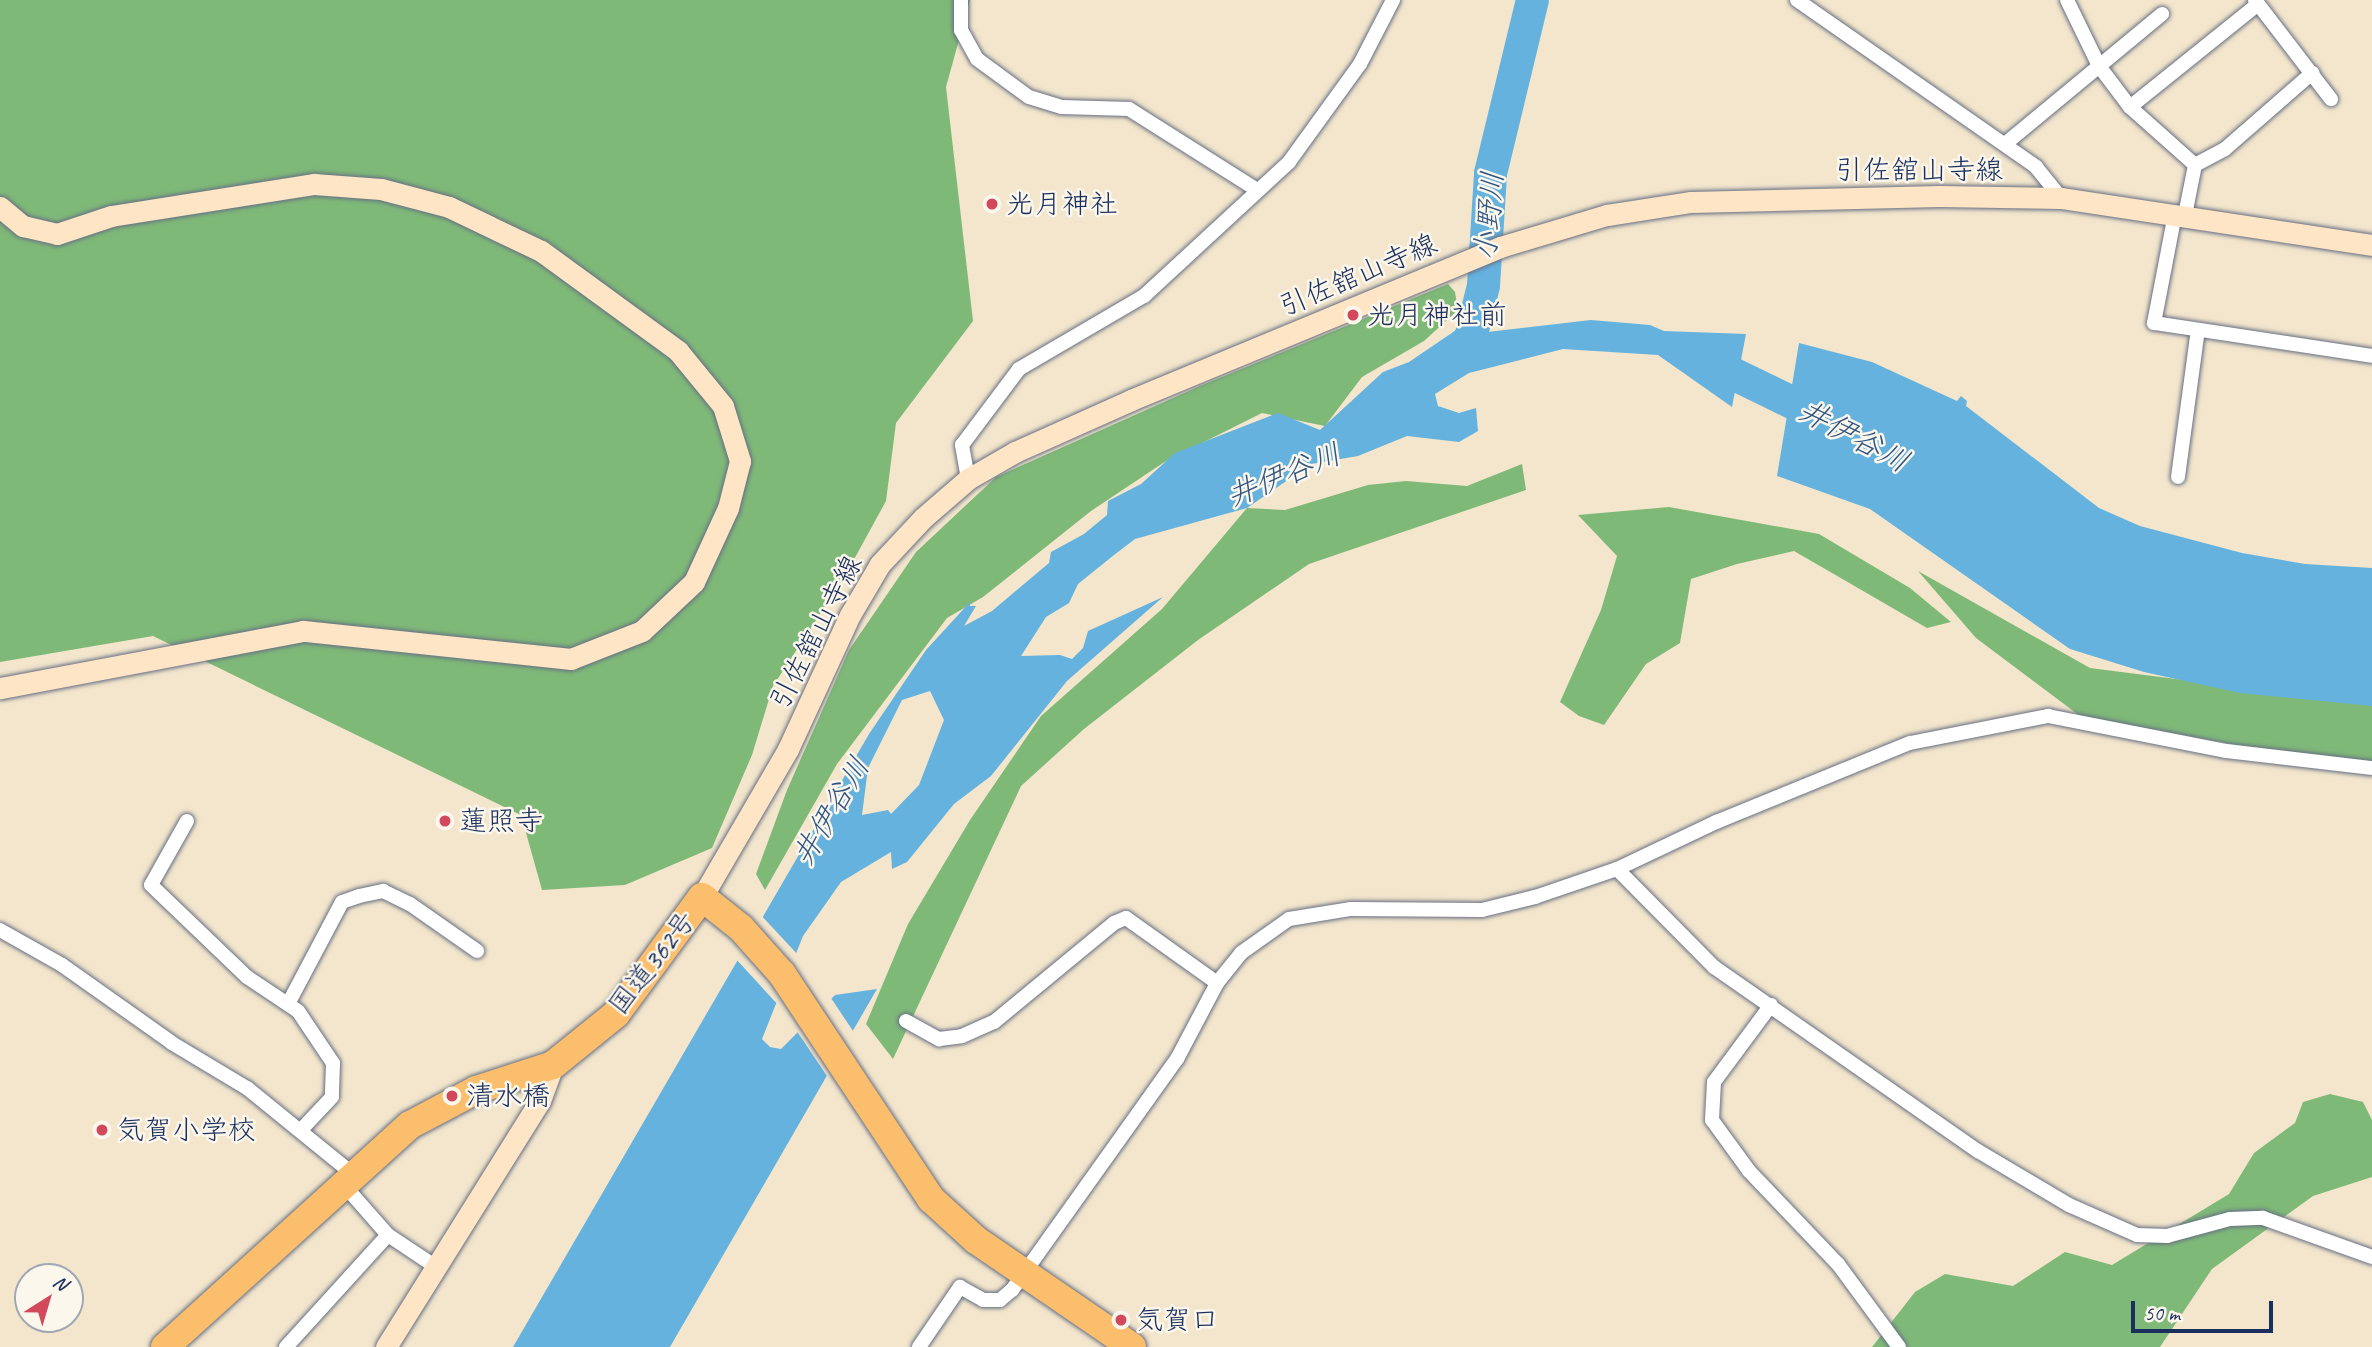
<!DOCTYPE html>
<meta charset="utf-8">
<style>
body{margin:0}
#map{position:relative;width:2372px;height:1347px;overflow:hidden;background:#f3e6cc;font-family:Caveat,"Klee One",sans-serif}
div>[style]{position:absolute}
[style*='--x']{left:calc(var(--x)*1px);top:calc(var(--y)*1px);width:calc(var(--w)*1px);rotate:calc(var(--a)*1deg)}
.forest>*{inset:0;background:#7fb978}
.water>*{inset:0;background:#65b2de}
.pier>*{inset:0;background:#f3e6cc}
.river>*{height:33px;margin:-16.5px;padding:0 16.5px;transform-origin:16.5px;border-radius:16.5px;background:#65b2de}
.roads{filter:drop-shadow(0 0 2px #676f84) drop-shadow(0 0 2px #676f84)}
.street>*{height:14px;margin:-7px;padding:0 7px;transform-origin:7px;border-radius:7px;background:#fff}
.secondary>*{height:21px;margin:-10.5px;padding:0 10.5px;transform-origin:10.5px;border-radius:10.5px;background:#fde5c5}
.highway>*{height:28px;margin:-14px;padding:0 14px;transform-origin:14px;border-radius:14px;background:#fabe6d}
.dots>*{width:19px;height:19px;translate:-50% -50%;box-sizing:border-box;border:4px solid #fbf7ec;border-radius:50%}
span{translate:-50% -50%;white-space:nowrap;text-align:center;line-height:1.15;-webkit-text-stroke:5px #fbf7ec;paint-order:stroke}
.street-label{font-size:28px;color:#1b2f5e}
.poi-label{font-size:28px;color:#1b2f5e}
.left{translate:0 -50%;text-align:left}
.water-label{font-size:30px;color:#315684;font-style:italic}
.north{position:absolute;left:14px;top:1263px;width:70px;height:70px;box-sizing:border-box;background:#fbf7ec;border:2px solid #a1a7b3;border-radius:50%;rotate:37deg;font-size:19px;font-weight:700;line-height:28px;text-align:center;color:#1b2f5e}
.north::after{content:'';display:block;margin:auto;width:24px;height:32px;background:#d1495b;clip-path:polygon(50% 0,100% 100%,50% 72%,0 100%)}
.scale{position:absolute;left:2131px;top:1301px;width:142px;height:32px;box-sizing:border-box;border:4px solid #1b2f5e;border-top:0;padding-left:9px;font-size:21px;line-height:24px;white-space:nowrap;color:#1b2f5e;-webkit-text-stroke:5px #fbf7ec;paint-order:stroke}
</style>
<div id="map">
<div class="forest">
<div style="clip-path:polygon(0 0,970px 0,946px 87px,973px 321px,896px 423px,886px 501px,846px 574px,773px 686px,752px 755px,712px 848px,625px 885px,542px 890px,521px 815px,153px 636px,0 662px)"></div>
<div style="clip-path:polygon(1448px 284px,1455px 292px,1458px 310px,1424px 341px,1362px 377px,1325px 426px,1262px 413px,1166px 461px,1091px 511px,983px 597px,947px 618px,837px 764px,765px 890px,756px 874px,787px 790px,849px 650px,916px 552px,996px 477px,1200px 386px)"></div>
<div style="clip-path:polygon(1522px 464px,1526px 490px,1309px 564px,1198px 640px,1084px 729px,1021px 786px,893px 1059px,866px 1024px,908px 924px,970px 820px,1041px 716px,1162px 609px,1247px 508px,1285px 510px,1368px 485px,1406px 481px,1467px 486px)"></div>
<div style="clip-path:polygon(1669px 507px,1819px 534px,1910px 588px,1951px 622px,1927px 628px,1794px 551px,1737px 564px,1691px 579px,1680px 643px,1646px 664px,1604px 725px,1579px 716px,1560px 702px,1601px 610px,1617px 556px,1578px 515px)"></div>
<div style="clip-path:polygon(1918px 571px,2090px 668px,2372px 704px,2372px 770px,2080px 716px,1976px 638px)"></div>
<div style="clip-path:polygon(2330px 1094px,2363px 1102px,2372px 1120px,2372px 1177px,2313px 1196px,2212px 1269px,2160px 1347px,1872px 1347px,1915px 1292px,1945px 1274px,2013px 1286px,2065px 1252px,2112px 1265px,2229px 1194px,2254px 1153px,2295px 1123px,2303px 1102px)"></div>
</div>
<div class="water">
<div style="clip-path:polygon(evenodd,1591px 320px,1650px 325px,1664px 331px,1746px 334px,1732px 407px,1658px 355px,1563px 349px,1469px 373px,1435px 394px,1438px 406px,1459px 413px,1476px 408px,1478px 431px,1459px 442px,1407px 436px,1358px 456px,1311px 464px,1247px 508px,1135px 539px,1114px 555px,1078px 584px,1069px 603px,1046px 617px,1021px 656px,1060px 655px,1072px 659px,1083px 648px,1088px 631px,1163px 597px,1067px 681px,991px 776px,954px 804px,907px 862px,892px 869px,891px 852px,841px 882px,803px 936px,762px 1039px,770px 1047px,781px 1049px,835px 995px,877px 989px,670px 1347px,513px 1347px,869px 734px,926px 650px,970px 602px,970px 606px,976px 606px,964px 626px,992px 611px,1049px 563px,1051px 552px,1084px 534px,1107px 515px,1108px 501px,1141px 484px,1175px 453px,1278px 413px,1320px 430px,1383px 372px,1409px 362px,1465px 324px,1479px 333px,1591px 320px,930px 691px,944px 720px,919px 785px,891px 814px,888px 810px,862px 815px,868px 768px,902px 700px,930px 691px)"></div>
<div style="clip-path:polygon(1799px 343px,1872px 362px,1957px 401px,1961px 396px,1967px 401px,1966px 406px,2099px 508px,2140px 526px,2242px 553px,2305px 564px,2372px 568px,2372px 706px,2240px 693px,2144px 672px,2070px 649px,1870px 509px,1777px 476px)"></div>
</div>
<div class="pier">
<div style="clip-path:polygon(760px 914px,799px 956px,780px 1007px,735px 958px)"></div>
<div style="clip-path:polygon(829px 995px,855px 1034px,829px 1079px,794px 1027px)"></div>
</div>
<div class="river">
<div style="--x:1697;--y:356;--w:149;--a:25.9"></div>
<div style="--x:1446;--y:362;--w:34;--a:-45"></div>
<div style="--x:1470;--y:338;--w:55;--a:-76.2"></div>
<div style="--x:1483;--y:285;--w:112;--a:-86.4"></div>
<div style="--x:1490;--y:173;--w:178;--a:-76.4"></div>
</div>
<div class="roads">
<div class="street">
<div style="--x:961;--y:0;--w:30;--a:90"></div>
<div style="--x:961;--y:30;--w:33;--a:61"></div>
<div style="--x:977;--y:59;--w:64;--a:36.2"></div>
<div style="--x:1029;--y:97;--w:34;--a:17"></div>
<div style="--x:1062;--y:107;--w:67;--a:1.7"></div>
<div style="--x:1129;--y:109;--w:151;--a:32.3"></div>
<div style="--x:1797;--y:0;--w:292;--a:34.9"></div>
<div style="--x:2036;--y:167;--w:40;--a:51"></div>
<div style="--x:2067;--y:0;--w:73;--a:64.1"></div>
<div style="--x:2099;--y:66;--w:51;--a:52.9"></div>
<div style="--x:2130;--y:107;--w:87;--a:41.7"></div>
<div style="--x:2195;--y:165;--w:51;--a:101.3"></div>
<div style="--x:2255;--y:0;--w:125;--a:52.5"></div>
<div style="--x:2130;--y:107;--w:164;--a:-38.8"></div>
<div style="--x:2005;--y:144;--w:204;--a:-39.6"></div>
<div style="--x:2195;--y:165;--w:34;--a:-28"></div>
<div style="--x:2225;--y:149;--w:116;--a:-41.1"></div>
<div style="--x:2175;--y:214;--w:111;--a:100.9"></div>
<div style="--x:2154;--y:323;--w:220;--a:8.6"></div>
<div style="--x:2178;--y:477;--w:148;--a:-82.3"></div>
<div style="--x:968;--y:479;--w:35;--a:-100"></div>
<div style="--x:962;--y:445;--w:95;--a:-53.1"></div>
<div style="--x:1019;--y:369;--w:145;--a:-30.3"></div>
<div style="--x:1144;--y:296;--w:197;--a:-42.7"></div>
<div style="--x:1289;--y:162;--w:121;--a:-54.1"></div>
<div style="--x:1360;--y:64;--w:72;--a:-62.7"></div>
<div style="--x:187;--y:821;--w:73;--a:119.4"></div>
<div style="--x:151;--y:885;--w:133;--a:43.8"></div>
<div style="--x:247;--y:977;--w:61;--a:33.7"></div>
<div style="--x:298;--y:1011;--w:63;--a:56.1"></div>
<div style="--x:333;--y:1063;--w:34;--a:92"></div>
<div style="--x:332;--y:1097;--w:44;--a:133.2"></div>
<div style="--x:1617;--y:869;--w:138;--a:45.3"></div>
<div style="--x:1714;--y:967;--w:322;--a:34.9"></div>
<div style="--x:1978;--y:1151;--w:106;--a:30.7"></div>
<div style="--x:2069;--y:1205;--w:74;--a:23.8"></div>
<div style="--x:2137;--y:1235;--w:30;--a:2"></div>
<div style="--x:2167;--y:1236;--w:65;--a:-15.1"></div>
<div style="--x:2230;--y:1219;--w:33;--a:-2"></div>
<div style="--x:2263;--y:1218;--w:116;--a:19.7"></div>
<div style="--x:0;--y:930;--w:71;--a:29.4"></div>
<div style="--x:62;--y:965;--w:135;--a:35.3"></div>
<div style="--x:172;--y:1043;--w:87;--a:31"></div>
<div style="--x:247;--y:1088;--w:138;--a:39.1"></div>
<div style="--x:288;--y:1004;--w:115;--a:-62.1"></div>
<div style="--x:342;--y:902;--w:18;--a:-19"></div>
<div style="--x:359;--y:896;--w:25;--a:-12"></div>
<div style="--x:383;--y:891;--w:30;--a:26"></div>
<div style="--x:410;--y:904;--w:82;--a:35"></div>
<div style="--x:1771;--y:1005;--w:96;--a:126.5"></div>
<div style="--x:1714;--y:1082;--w:38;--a:93"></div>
<div style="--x:1712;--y:1120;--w:63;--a:54"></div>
<div style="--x:1749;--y:1171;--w:129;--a:46.3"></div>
<div style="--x:1838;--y:1264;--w:103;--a:53.7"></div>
<div style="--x:906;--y:1021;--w:38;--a:29"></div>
<div style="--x:939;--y:1039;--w:23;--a:-7"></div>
<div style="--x:962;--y:1036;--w:35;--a:-24"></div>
<div style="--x:994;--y:1022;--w:156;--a:-39.5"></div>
<div style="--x:1114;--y:923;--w:13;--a:-23"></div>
<div style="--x:1126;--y:918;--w:112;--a:35.5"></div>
<div style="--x:344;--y:1185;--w:67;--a:48.7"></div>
<div style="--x:388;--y:1235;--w:58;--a:33.7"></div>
<div style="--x:286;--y:1347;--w:151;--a:-47.7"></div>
<div style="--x:919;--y:1347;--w:73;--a:-55.7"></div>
<div style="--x:960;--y:1287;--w:26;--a:29"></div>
<div style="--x:983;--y:1300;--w:17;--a:0"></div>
<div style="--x:1000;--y:1300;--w:16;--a:-40"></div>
<div style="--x:1012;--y:1290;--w:284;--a:-54.5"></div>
<div style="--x:1177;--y:1059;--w:86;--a:-62.2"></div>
<div style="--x:1217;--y:983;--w:38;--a:-51"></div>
<div style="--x:1241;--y:953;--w:59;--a:-35.3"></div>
<div style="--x:1289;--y:919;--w:63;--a:-9.2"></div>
<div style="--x:1351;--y:909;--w:131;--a:0.4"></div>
<div style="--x:1482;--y:910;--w:55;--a:-13.8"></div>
<div style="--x:1535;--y:897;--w:87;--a:-18.9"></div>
<div style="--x:1617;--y:869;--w:110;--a:-25.4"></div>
<div style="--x:1716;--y:822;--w:209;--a:-22.2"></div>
<div style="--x:1910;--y:743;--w:141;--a:-11.1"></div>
<div style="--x:2048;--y:716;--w:182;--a:11.1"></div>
<div style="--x:2227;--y:751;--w:146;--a:6.7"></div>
</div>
<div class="secondary">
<div style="--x:0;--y:207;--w:30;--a:40"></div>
<div style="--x:23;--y:226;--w:35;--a:13"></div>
<div style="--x:57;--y:234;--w:57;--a:-18.4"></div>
<div style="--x:111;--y:216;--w:206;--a:-9"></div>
<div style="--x:314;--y:184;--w:67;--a:4.3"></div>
<div style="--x:381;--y:189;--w:70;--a:14.8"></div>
<div style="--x:449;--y:207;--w:102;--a:25.6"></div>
<div style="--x:541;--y:251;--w:170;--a:36.1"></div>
<div style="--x:678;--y:351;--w:71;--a:50.7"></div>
<div style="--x:723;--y:406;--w:58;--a:72.8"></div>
<div style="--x:740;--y:461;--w:49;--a:104.3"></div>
<div style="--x:728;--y:508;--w:81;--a:114.7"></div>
<div style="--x:694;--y:582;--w:71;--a:136.7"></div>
<div style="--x:642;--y:631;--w:76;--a:158.5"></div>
<div style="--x:571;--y:659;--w:269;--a:-174"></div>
<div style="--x:303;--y:631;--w:308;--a:169.3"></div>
<div style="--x:702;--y:897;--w:171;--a:-59.8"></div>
<div style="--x:788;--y:749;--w:148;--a:-65.2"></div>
<div style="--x:850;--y:615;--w:59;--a:-59.5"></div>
<div style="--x:880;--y:564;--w:63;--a:-46.9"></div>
<div style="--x:923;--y:518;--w:60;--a:-40.9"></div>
<div style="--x:968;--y:479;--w:54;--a:-29.9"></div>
<div style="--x:1015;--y:452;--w:127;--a:-24.1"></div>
<div style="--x:1131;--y:400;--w:399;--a:-22.5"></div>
<div style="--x:1500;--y:247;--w:112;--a:-16.7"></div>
<div style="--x:1607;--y:215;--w:85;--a:-8.8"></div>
<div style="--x:1691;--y:202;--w:248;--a:-1.4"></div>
<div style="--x:1939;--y:196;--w:122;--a:0.9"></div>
<div style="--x:2061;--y:198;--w:315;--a:8.6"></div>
<div style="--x:386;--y:1347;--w:290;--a:-58"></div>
<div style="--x:540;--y:1101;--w:38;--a:-70"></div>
</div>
<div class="highway">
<div style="--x:165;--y:1347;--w:331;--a:-42.2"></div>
<div style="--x:410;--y:1125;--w:75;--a:-27.9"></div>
<div style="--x:476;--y:1090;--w:81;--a:-18"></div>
<div style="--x:553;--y:1065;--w:81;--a:-39"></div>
<div style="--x:616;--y:1014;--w:145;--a:-53.7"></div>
<div style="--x:702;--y:897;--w:50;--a:38.5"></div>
<div style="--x:741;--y:928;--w:62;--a:48.3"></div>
<div style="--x:782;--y:974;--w:270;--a:56.5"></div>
<div style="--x:931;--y:1199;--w:61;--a:42.3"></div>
<div style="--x:976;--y:1240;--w:189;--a:34.4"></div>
</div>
</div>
<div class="dots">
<div style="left:992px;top:204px;background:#d1495b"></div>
<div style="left:1353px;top:315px;background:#d1495b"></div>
<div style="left:445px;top:821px;background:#d1495b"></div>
<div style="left:452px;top:1096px;background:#d1495b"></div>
<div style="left:102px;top:1130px;background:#d1495b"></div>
<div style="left:1121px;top:1320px;background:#d1495b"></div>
</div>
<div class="street-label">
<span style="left:1919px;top:170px">引佐舘山寺線</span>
<span style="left:1358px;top:275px;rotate:-23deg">引佐舘山寺線</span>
<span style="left:816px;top:632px;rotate:-63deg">引佐舘山寺線</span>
<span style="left:652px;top:963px;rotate:-52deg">国道362号</span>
</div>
<div class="poi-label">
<span class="left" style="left:1006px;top:204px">光月神社</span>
<span class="left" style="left:1367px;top:315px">光月神社前</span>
<span class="left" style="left:459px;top:821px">蓮照寺</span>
<span class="left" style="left:466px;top:1096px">清水橋</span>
<span class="left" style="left:116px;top:1130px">気賀小学校</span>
<span class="left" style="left:1135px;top:1320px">気賀口</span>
</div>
<div class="water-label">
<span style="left:1489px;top:216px;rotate:-85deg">小野川</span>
<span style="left:1854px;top:436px;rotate:28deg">井伊谷川</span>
<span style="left:1284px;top:475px;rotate:-22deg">井伊谷川</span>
<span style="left:831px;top:811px;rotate:-59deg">井伊谷川</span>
</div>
<div class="north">N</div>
<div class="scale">50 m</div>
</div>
